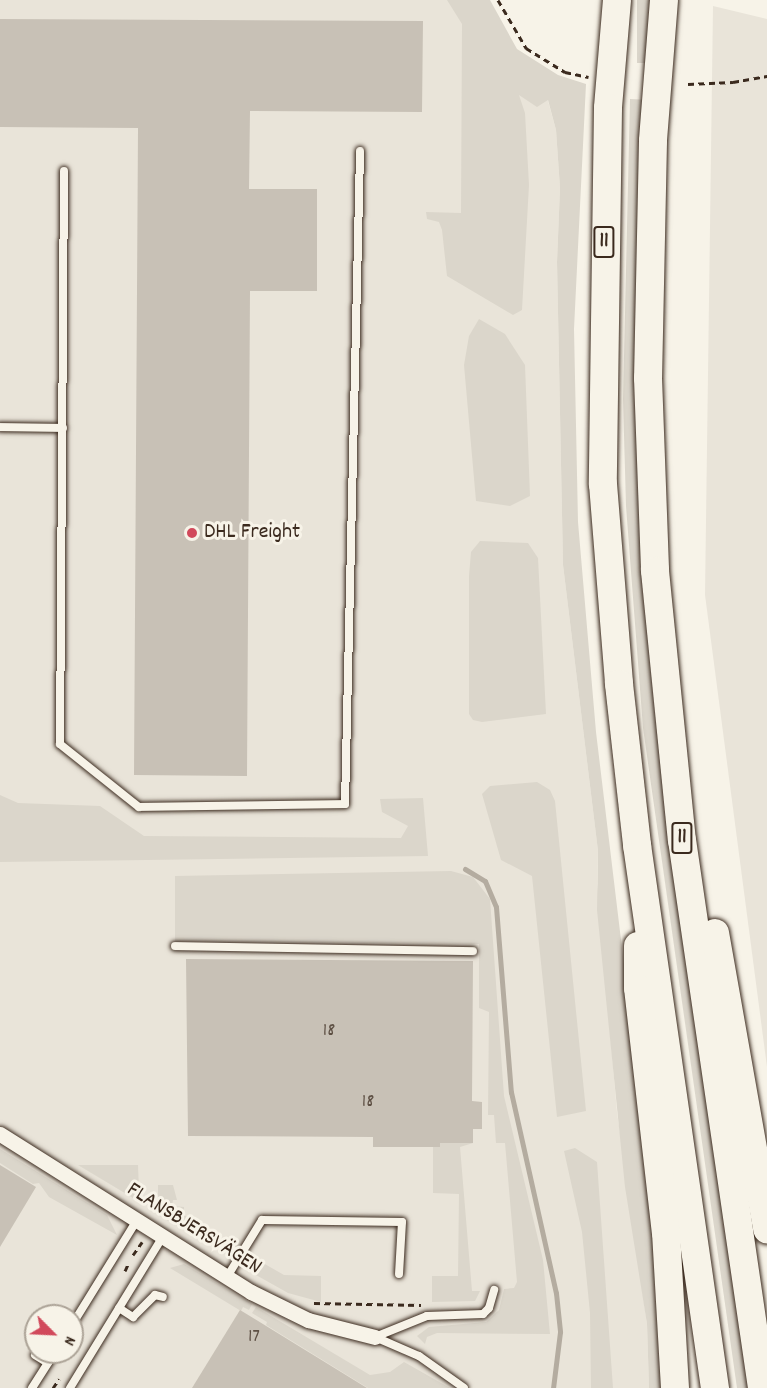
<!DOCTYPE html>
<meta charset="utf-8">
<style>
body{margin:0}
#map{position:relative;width:767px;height:1388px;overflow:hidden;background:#f7f3e8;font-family:Dekko,sans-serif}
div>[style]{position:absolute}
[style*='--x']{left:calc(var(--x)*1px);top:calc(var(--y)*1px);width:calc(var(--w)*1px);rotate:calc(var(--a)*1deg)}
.built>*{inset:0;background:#e9e4d9}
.green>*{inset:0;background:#dbd6cb;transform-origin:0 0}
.stream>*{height:5px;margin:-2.5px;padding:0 2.5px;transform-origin:2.5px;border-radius:2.5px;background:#b4aca0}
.building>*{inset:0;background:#c8c1b6}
.path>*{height:3px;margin-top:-1.5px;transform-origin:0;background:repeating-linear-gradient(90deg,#3b2a1e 0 6px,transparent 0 10.5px)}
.roads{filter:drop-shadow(0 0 2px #3b2a1e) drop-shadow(0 0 2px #3b2a1e)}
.service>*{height:8px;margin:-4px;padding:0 4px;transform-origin:4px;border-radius:4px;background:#f7f3e8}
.minor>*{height:15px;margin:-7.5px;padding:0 7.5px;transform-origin:7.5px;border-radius:7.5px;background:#f7f3e8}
.motorway>*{height:28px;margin:-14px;padding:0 14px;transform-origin:14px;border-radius:14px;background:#f7f3e8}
.dots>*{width:16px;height:16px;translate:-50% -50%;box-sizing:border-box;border:3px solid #f7f3e8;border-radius:50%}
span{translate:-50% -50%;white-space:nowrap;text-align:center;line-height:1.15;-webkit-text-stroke:6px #f7f3e8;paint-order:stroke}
.number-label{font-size:20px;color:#5e5044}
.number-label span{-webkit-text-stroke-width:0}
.shield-label span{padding:2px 4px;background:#f7f3e8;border:2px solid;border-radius:4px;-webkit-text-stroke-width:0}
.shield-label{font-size:21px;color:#3b2a1e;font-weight:700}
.poi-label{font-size:22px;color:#3b2a1e}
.left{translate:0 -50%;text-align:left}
.street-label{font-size:22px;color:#3b2a1e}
.north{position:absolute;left:24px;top:1304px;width:60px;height:60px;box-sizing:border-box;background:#f7f3e8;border:2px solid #aca397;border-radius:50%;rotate:114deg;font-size:16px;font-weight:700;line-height:24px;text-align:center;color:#3b2a1e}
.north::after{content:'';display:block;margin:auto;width:21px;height:27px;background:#d1495b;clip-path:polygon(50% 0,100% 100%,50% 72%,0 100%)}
</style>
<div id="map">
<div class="built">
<div style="clip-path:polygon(evenodd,0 0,474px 0,545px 90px,556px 130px,560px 188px,557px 262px,563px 565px,598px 851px,597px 884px,617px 1112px,647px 1324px,649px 1388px,0 1388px,0 0,36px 1316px,72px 1316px,72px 1352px,36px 1352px,36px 1316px)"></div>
<div style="clip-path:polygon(713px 6px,767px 19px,767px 1067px,705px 595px)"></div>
</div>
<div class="green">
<div style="clip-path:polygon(447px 0,490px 0,517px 49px,558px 75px,586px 84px,574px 329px,578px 522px,596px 732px,644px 1131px,664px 1388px,649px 1388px,647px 1324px,625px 1187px,597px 910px,598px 851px,563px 565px,557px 262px,560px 188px,556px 130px,548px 100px,537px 107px,519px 95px,525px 113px,529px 185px,522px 310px,513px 315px,447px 276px,442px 230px,439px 222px,427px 219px,426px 212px,461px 213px,462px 24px)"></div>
<div style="left:637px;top:0;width:21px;height:63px"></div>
<div style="clip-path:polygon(630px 99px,649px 100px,642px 401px,757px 1388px,737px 1388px,643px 728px,626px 506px,623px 399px)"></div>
<div style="clip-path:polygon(479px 319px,505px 334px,525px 365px,530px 496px,510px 506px,476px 501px,464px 365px,469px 336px)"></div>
<div style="clip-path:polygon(480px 541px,528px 543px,538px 558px,546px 714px,482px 722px,473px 720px,469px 714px,469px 576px,471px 552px)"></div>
<div style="clip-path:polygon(537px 782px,550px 790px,555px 801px,586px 1111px,557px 1117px,532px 876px,501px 860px,482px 794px,490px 786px)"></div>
<div style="clip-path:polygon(0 795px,18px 803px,100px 806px,144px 836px,401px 838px,408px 826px,382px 812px,380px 799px,423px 798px,428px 856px,0 862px)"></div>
<div style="clip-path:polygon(451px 871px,473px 877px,490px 899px,504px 1096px,543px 1260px,550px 1334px,437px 1333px,427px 1337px,425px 1344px,417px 1336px,429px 1327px,486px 1322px,499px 1310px,504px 1289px,514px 1288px,517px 1282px,505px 1143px,496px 1143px,494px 1115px,488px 1115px,489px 1012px,479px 1008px,479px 944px,175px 941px,175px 876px)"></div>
<div style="clip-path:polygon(440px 1138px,473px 1143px,460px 1147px,472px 1291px,480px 1291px,475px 1301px,432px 1302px,432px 1276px,458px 1276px,459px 1194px,433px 1193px,433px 1147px,440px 1147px)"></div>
<div style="clip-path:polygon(575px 1148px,597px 1162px,613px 1388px,591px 1388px,590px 1313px,582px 1232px,564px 1151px)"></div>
<div style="clip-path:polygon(0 1149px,107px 1215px,117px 1235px,49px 1197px,39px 1183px,33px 1184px,0 1163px)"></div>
<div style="clip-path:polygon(78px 1165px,138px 1165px,139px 1191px,133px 1198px)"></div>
<div style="clip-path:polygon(158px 1185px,173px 1185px,177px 1200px,173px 1200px,172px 1206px,184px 1207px,184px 1215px,232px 1244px,226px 1254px,158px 1215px)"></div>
<div style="clip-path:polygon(263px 1263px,284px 1275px,321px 1276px,321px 1302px,288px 1293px,256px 1275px)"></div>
<div style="clip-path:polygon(184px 1264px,252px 1304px,249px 1310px,243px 1307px,241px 1311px,170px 1268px)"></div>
<div style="clip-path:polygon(256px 1307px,370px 1375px,390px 1372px,404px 1362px,450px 1388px,368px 1388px,266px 1325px,267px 1322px,252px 1313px)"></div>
</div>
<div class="stream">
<div style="--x:465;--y:869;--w:23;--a:31"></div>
<div style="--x:485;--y:881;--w:28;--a:67"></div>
<div style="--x:496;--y:907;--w:186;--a:85.4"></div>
<div style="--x:511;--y:1092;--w:206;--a:77.4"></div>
<div style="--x:556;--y:1293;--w:39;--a:84"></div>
<div style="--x:560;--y:1332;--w:56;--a:97.1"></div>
</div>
<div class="building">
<div style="clip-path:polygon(0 19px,423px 21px,422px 112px,250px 111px,249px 189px,317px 189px,317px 291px,250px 291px,247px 776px,134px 775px,138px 128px,0 127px)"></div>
<div style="clip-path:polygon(186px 959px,473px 961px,472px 1101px,482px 1102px,482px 1129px,473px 1129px,473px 1143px,440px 1143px,440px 1147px,373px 1147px,373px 1137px,188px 1136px)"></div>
<div style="clip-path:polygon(0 1165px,36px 1187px,0 1247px)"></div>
<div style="clip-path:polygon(240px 1310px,367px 1388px,192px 1388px)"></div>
</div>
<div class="path">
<div style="--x:498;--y:0;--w:56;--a:59.7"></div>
<div style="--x:526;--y:48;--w:46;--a:31.6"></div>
<div style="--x:565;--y:72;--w:24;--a:12"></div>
<div style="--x:688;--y:84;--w:45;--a:-2.5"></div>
<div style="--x:733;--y:82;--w:35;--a:-10"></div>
<div style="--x:133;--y:1255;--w:16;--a:-55"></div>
<div style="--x:125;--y:1271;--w:10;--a:-66"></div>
<div style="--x:314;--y:1303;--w:107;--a:1.1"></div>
<div style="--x:53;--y:1388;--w:11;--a:-56"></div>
</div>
<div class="roads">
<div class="service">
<div style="--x:64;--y:171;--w:573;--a:90.4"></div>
<div style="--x:60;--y:744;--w:101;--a:38.6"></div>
<div style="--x:139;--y:807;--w:206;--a:-0.8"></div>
<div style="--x:345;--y:804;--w:653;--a:-88.68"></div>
<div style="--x:0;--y:427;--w:63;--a:0.9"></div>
<div style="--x:175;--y:946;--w:298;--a:1"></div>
<div style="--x:227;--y:1277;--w:67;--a:-58.4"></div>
<div style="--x:262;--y:1220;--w:140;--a:0.8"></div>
<div style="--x:402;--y:1222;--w:52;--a:93.3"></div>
<div style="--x:119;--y:1308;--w:17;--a:33"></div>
<div style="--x:133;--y:1317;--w:31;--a:-45"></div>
<div style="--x:155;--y:1295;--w:8;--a:14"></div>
<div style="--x:72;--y:1325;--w:123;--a:-58.2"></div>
<div style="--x:375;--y:1337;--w:56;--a:-22"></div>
<div style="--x:427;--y:1316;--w:56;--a:-2"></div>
<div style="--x:483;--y:1314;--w:8;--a:-45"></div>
<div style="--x:489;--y:1308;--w:19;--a:-74"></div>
<div style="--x:375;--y:1337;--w:48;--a:23.4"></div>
<div style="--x:419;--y:1356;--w:55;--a:35.4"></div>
<div style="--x:35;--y:1355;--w:15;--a:32"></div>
<div style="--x:32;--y:1388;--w:43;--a:-57.4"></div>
<div style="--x:70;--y:1388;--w:178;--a:-58.5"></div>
</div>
<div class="minor">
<div style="--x:0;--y:1134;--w:297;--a:32.2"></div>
<div style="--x:251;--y:1292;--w:64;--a:26.2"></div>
<div style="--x:308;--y:1320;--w:69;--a:14.2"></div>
</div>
<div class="motorway">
<div style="--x:617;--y:0;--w:108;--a:94.8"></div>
<div style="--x:608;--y:108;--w:376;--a:90.8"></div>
<div style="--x:603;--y:484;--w:201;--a:85.4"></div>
<div style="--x:619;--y:684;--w:162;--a:83.6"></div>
<div style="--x:637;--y:845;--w:549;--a:81.83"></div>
<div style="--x:664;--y:0;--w:141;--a:94.5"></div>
<div style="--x:653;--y:141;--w:237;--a:91.2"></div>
<div style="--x:648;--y:378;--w:193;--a:87.9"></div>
<div style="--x:655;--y:571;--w:270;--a:84.3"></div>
<div style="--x:682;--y:840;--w:554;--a:81.69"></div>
<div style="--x:715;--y:933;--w:301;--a:80"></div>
<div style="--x:638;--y:946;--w:42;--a:90"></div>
<div style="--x:638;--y:988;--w:246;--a:83.5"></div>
<div style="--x:666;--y:1232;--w:156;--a:86.7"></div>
</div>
</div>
<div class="dots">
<div style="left:192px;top:533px;background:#d1495b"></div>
</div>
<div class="number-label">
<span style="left:329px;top:1031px">18</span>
<span style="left:368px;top:1102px">18</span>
<span style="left:254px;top:1337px">17</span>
</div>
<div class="shield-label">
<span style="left:604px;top:242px">11</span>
<span style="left:682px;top:838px">11</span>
</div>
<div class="poi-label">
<span class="left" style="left:204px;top:533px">DHL Freight</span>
</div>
<div class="street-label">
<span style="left:194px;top:1229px;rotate:32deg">FLANSBJERSVÄGEN</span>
</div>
<div class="north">N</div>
</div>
